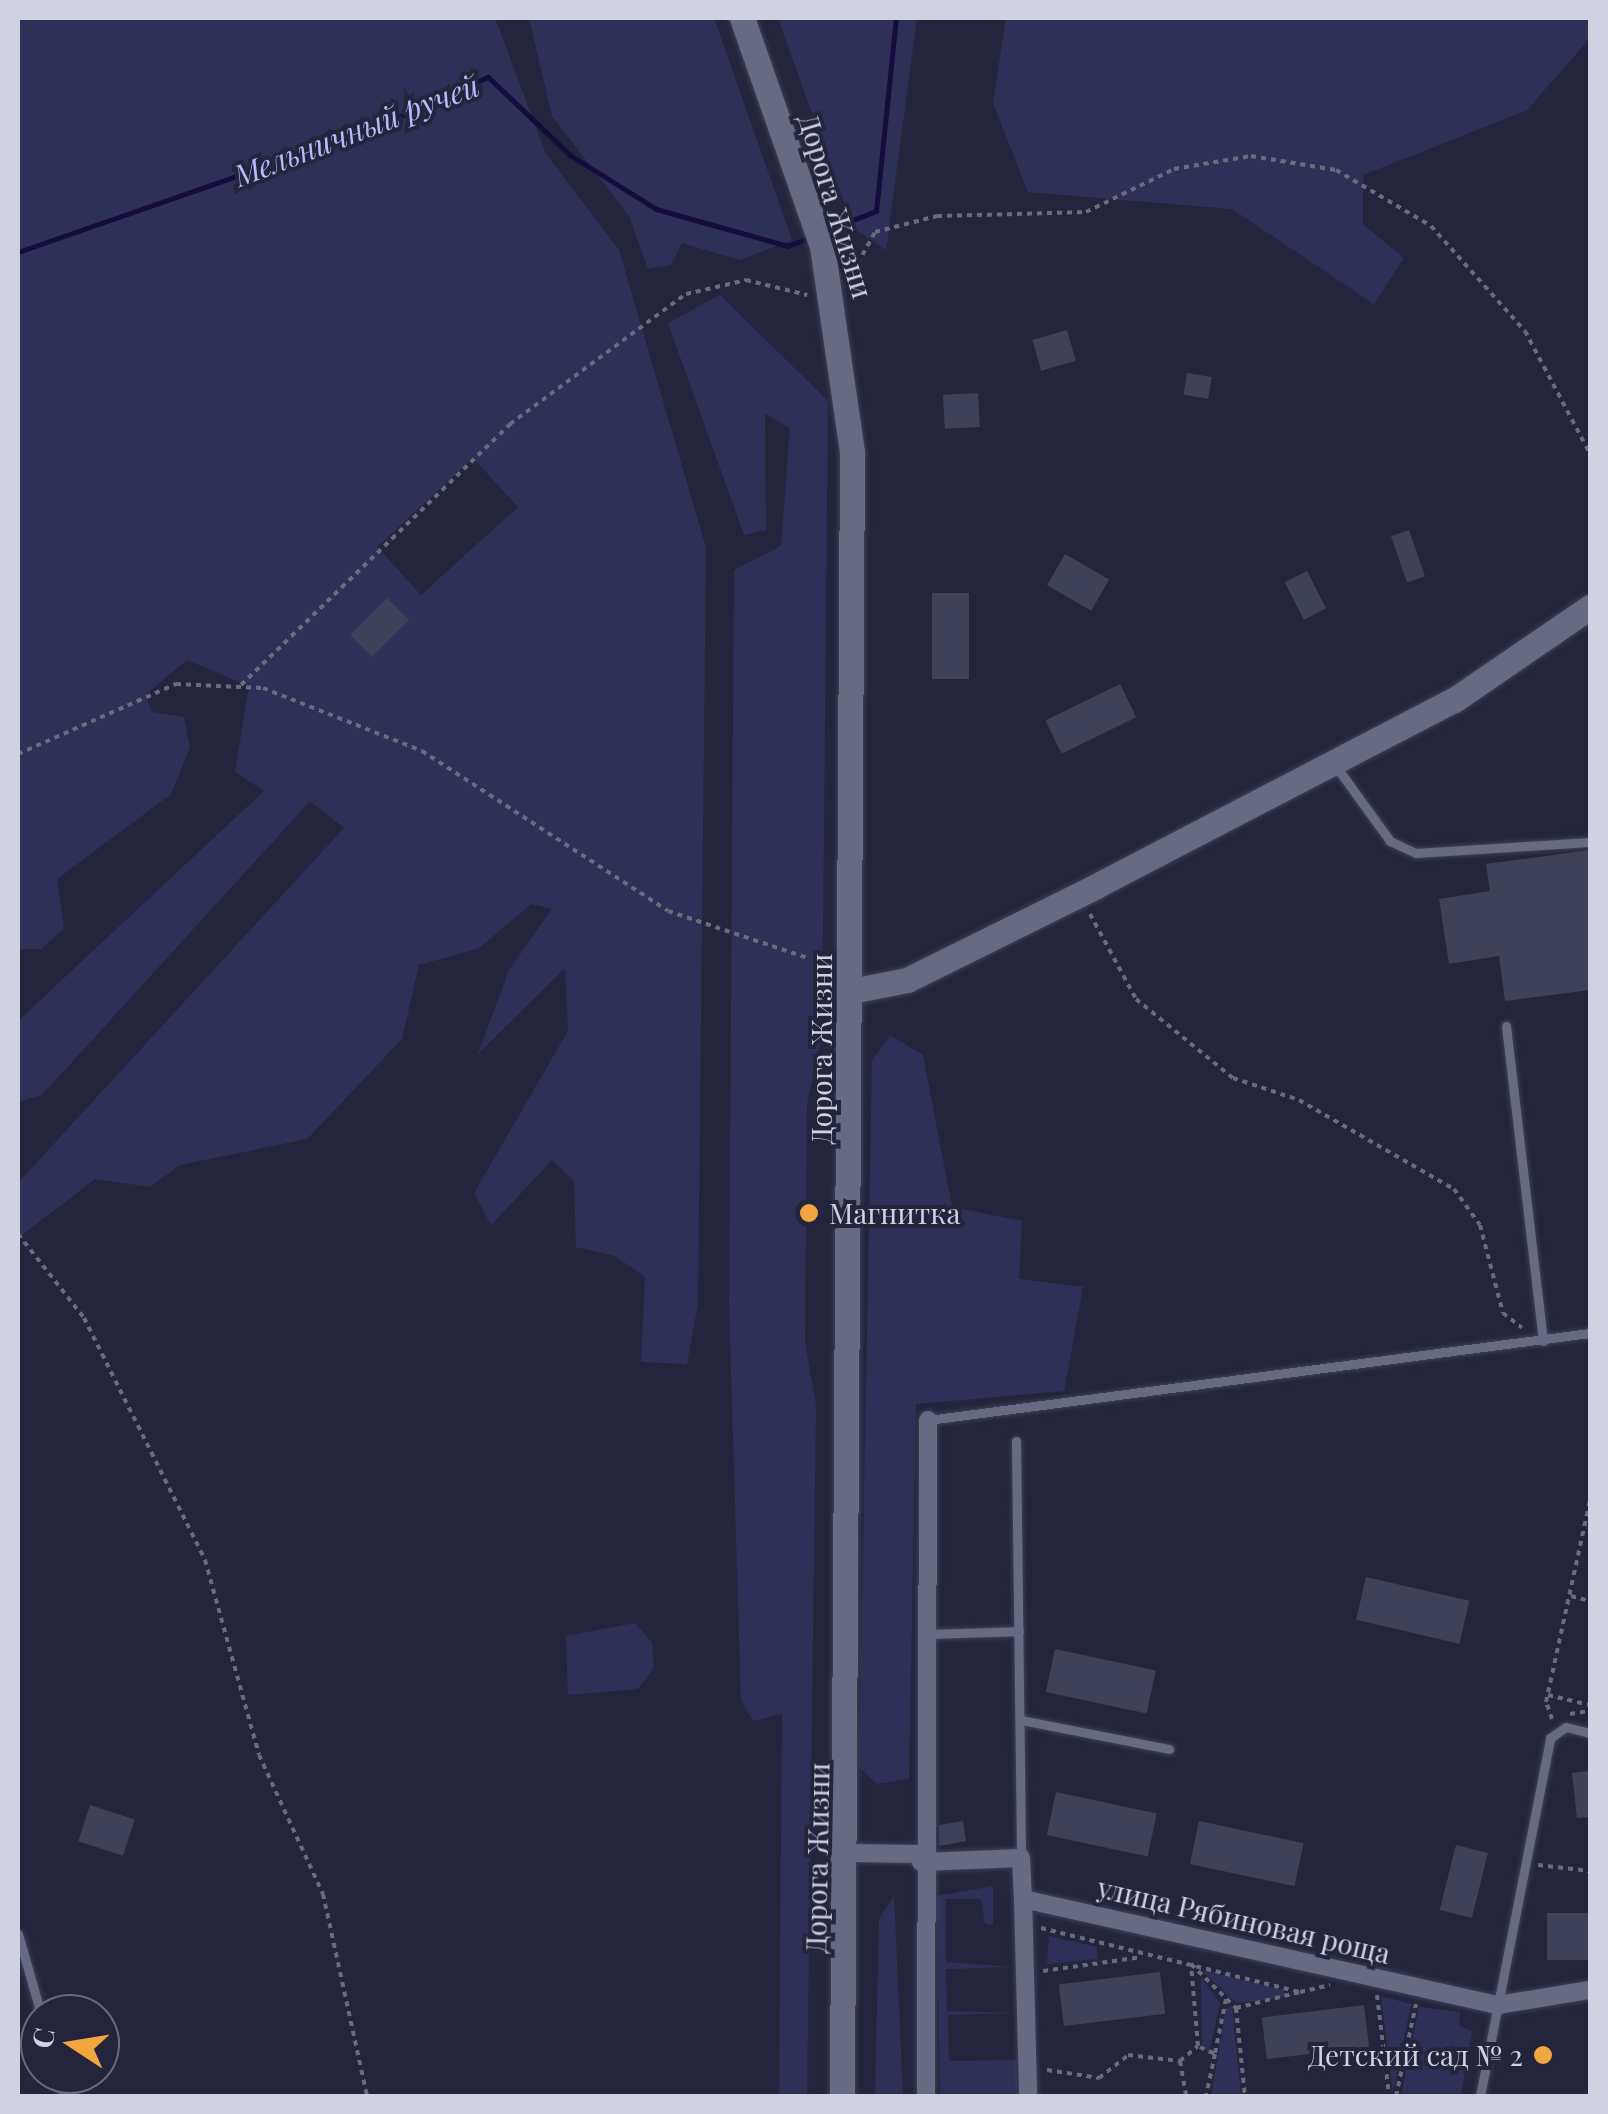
<!DOCTYPE html>
<meta charset="utf-8">
<style>
body{margin:0}
#map{position:relative;width:1608px;height:2114px;overflow:hidden;background:#24253d;font-family:"Playfair Display",serif}
div>[style]{position:absolute}
[style*='--x']{left:calc(var(--x)*1px);top:calc(var(--y)*1px);width:calc(var(--w)*1px);rotate:calc(var(--a)*1deg)}
.green>*{inset:0;background:#2f3058}
.stream>*{height:5px;margin:-2.5px;padding:0 2.5px;transform-origin:2.5px;border-radius:2.5px;background:#130c3d}
.building>*{inset:0;background:#3f415a;transform-origin:0 0}
.path>*{height:4px;margin-top:-2px;transform-origin:0;background:repeating-linear-gradient(90deg,#6a6b7f 0 5px,transparent 0 10px)}
.roads{filter:drop-shadow(0 0 2px #404054) drop-shadow(0 0 2px #404054)}
.service>*{height:9px;margin:-4.5px;padding:0 4.5px;transform-origin:4.5px;border-radius:4.5px;background:#676a85}
.minor>*{height:18px;margin:-9px;padding:0 9px;transform-origin:9px;border-radius:9px;background:#676a85}
.secondary>*{height:25px;margin:-12.5px;padding:0 12.5px;transform-origin:12.5px;border-radius:12.5px;background:#676a85}
.dots>*{width:28px;height:28px;translate:-50% -50%;box-sizing:border-box;border:5px solid #24253d;border-radius:50%}
span{translate:-50% -50%;white-space:nowrap;text-align:center;line-height:1.15;-webkit-text-stroke:8px #24253d;paint-order:stroke}
.street-label{font-size:28px;color:#d0d1e1}
.poi-label{font-size:28px;color:#d0d1e1}
.left{translate:0 -50%;text-align:left}
.right{translate:-100% -50%;text-align:right}
.water-label{font-size:30px;color:#b6bbfe;font-style:italic}
.frame{position:absolute;inset:0;border:20px solid #d0d1e1;pointer-events:none}
.north{position:absolute;left:20px;top:1994px;width:100px;height:100px;box-sizing:border-box;background:#24253d;border:2px solid #696a7f;border-radius:50%;rotate:282deg;font-size:28px;font-weight:700;line-height:40px;text-align:center;color:#d0d1e1}
.north::after{content:'';display:block;margin:auto;width:35px;height:45px;background:#f1a63f;clip-path:polygon(50% 0,100% 100%,50% 72%,0 100%)}
</style>
<div id="map">
<div class="green">
<div style="clip-path:polygon(evenodd,18px 18px,495px 18px,546px 154px,619px 250px,706px 548px,698px 1303px,687px 1364px,641px 1362px,645px 1277px,615px 1256px,576px 1247px,574px 1181px,552px 1160px,491px 1225px,474px 1193px,568px 1031px,565px 968px,478px 1054px,509px 970px,552px 909px,531px 904px,479px 948px,419px 965px,402px 1039px,307px 1139px,180px 1165px,150px 1187px,95px 1179px,18px 1238px,18px 1183px,344px 828px,310px 801px,42px 1095px,18px 1102px,18px 1021px,264px 791px,235px 772px,249px 686px,187px 660px,145px 695px,152px 712px,184px 717px,190px 747px,171px 794px,57px 879px,64px 929px,41px 949px,18px 949px,18px 18px,473px 458px,518px 507px,421px 595px,377px 547px,473px 458px)"></div>
<div style="clip-path:polygon(529px 18px,714px 18px,792px 240px,740px 260px,682px 243px,671px 265px,648px 269px,629px 216px,552px 116px)"></div>
<div style="clip-path:polygon(778px 18px,917px 18px,886px 250px,853px 228px)"></div>
<div style="clip-path:polygon(1006px 18px,1590px 18px,1590px 38px,1527px 110px,1363px 175px,1363px 224px,1404px 258px,1374px 304px,1232px 209px,1028px 192px,993px 103px)"></div>
<div style="clip-path:polygon(720px 295px,828px 401px,822px 1035px,807px 1104px,805px 1343px,816px 1405px,807px 2096px,779px 2096px,782px 1714px,753px 1721px,741px 1700px,729px 1304px,734px 570px,781px 546px,790px 429px,765px 413px,766px 530px,744px 535px,668px 323px)"></div>
<div style="clip-path:polygon(890px 1035px,923px 1055px,952px 1207px,1022px 1221px,1019px 1279px,1083px 1287px,1064px 1391px,916px 1404px,909px 1779px,877px 1784px,859px 1767px,872px 1061px)"></div>
<div style="clip-path:polygon(635px 1623px,652px 1643px,654px 1667px,638px 1689px,568px 1695px,566px 1636px)"></div>
<div style="clip-path:polygon(993px 1886px,993px 1925px,985px 1924px,981px 1899px,946px 1899px,946px 1962px,1013px 1967px,946px 1969px,947px 2011px,1014px 2013px,948px 2015px,949px 2061px,1016px 2060px,1018px 2096px,940px 2096px,937px 1896px)"></div>
<div style="clip-path:polygon(894px 1895px,903px 2096px,875px 2096px,879px 1919px)"></div>
<div style="clip-path:polygon(1049px 1936px,1097px 1947px,1098px 1959px,1047px 1964px)"></div>
<div style="clip-path:polygon(1201px 1970px,1284px 1990px,1286px 1998px,1236px 2003px)"></div>
<div style="clip-path:polygon(1201px 1977px,1220px 2003px,1209px 2053px,1202px 2045px)"></div>
<div style="clip-path:polygon(1381px 1996px,1411px 2004px,1393px 2093px)"></div>
<div style="clip-path:polygon(1232px 2006px,1241px 2096px,1211px 2096px,1226px 2008px)"></div>
<div style="clip-path:polygon(1419px 2007px,1460px 2012px,1459px 2026px,1472px 2031px,1461px 2096px,1401px 2096px)"></div>
</div>
<div class="stream">
<div style="--x:824;--y:231;--w:56;--a:-21"></div>
<div style="--x:876;--y:211;--w:194;--a:-84.1"></div>
<div style="--x:18;--y:252;--w:379;--a:-19.2"></div>
<div style="--x:376;--y:127;--w:123;--a:-24.1"></div>
<div style="--x:488;--y:77;--w:113;--a:43.6"></div>
<div style="--x:570;--y:155;--w:102;--a:32.1"></div>
<div style="--x:656;--y:209;--w:137;--a:15.7"></div>
<div style="--x:788;--y:246;--w:24;--a:-22"></div>
</div>
<div class="building">
<div style="left:1067px;top:330px;width:32px;height:36px;rotate:74deg"></div>
<div style="left:1187px;top:373px;width:25px;height:22px;rotate:9deg"></div>
<div style="left:978px;top:393px;width:34px;height:35px;rotate:87deg"></div>
<div style="left:1409px;top:530px;width:49px;height:19px;rotate:71deg"></div>
<div style="left:1065px;top:554px;width:51px;height:36px;rotate:30deg"></div>
<div style="left:1307px;top:571px;width:42px;height:25px;rotate:63deg"></div>
<div style="left:932px;top:593px;width:37px;height:86px"></div>
<div style="left:387px;top:598px;width:31px;height:52px;rotate:45deg"></div>
<div style="left:1120px;top:684px;width:37px;height:83px;rotate:64deg"></div>
<div style="clip-path:polygon(1590px 850px,1590px 990px,1505px 1001px,1499px 956px,1449px 964px,1439px 899px,1490px 891px,1486px 864px)"></div>
<div style="left:1366px;top:1577px;width:106px;height:44px;rotate:13deg"></div>
<div style="left:1055px;top:1649px;width:103px;height:44px;rotate:12deg"></div>
<div style="clip-path:polygon(1590px 1771px,1590px 1817px,1577px 1818px,1572px 1773px)"></div>
<div style="left:1056px;top:1792px;width:103px;height:44px;rotate:12deg"></div>
<div style="left:90px;top:1805px;width:47px;height:38px;rotate:18deg"></div>
<div style="clip-path:polygon(963px 1821px,966px 1841px,939px 1846px,939px 1825px)"></div>
<div style="left:1199px;top:1821px;width:107px;height:44px;rotate:12deg"></div>
<div style="left:1456px;top:1845px;width:33px;height:67px;rotate:14deg"></div>
<div style="left:1590px;top:1913px;width:47px;height:43px;rotate:90deg"></div>
<div style="left:1160px;top:1972px;width:42px;height:102px;rotate:83deg"></div>
<div style="left:1364px;top:2005px;width:42px;height:103px;rotate:83deg"></div>
</div>
<div class="path">
<div style="--x:848;--y:281;--w:56;--a:-61.1"></div>
<div style="--x:875;--y:232;--w:64;--a:-14.5"></div>
<div style="--x:937;--y:216;--w:149;--a:-1.5"></div>
<div style="--x:1086;--y:212;--w:98;--a:-26"></div>
<div style="--x:1174;--y:169;--w:78;--a:-9.6"></div>
<div style="--x:1251;--y:156;--w:86;--a:9.4"></div>
<div style="--x:1336;--y:170;--w:110;--a:30.5"></div>
<div style="--x:1431;--y:226;--w:141;--a:48.2"></div>
<div style="--x:1525;--y:331;--w:139;--a:62.1"></div>
<div style="--x:241;--y:685;--w:375;--a:-44.1"></div>
<div style="--x:510;--y:424;--w:219;--a:-36.5"></div>
<div style="--x:686;--y:294;--w:62;--a:-13.1"></div>
<div style="--x:746;--y:280;--w:63;--a:13.8"></div>
<div style="--x:18;--y:754;--w:173;--a:-23.9"></div>
<div style="--x:176;--y:684;--w:87;--a:2.6"></div>
<div style="--x:263;--y:688;--w:171;--a:21.6"></div>
<div style="--x:422;--y:751;--w:293;--a:33"></div>
<div style="--x:668;--y:911;--w:148;--a:18.6"></div>
<div style="--x:1090;--y:914;--w:97;--a:61.6"></div>
<div style="--x:1136;--y:999;--w:125;--a:39.2"></div>
<div style="--x:1233;--y:1078;--w:70;--a:18.4"></div>
<div style="--x:1299;--y:1100;--w:179;--a:29.9"></div>
<div style="--x:1454;--y:1189;--w:44;--a:54.2"></div>
<div style="--x:1480;--y:1225;--w:91;--a:75.4"></div>
<div style="--x:1503;--y:1313;--w:24;--a:38"></div>
<div style="--x:18;--y:1234;--w:107;--a:51.8"></div>
<div style="--x:84;--y:1318;--w:271;--a:63.4"></div>
<div style="--x:205;--y:1560;--w:202;--a:74.5"></div>
<div style="--x:259;--y:1755;--w:153;--a:65.3"></div>
<div style="--x:323;--y:1894;--w:207;--a:77.7"></div>
<div style="--x:1571;--y:1596;--w:20;--a:15"></div>
<div style="--x:1548;--y:1695;--w:43;--a:13.4"></div>
<div style="--x:1570;--y:1714;--w:20;--a:-9"></div>
<div style="--x:1552;--y:1719;--w:18;--a:-109"></div>
<div style="--x:1546;--y:1702;--w:207;--a:-77.7"></div>
<div style="--x:1538;--y:1865;--w:52;--a:6.6"></div>
<div style="--x:1041;--y:1928;--w:267;--a:13.9"></div>
<div style="--x:1300;--y:1992;--w:31;--a:-13"></div>
<div style="--x:1191;--y:1964;--w:63;--a:44.4"></div>
<div style="--x:1236;--y:2008;--w:66;--a:-14"></div>
<div style="--x:1043;--y:1971;--w:100;--a:-8"></div>
<div style="--x:1377;--y:1995;--w:102;--a:83.2"></div>
<div style="--x:1236;--y:2008;--w:88;--a:84.2"></div>
<div style="--x:1200;--y:2047;--w:17;--a:25"></div>
<div style="--x:1215;--y:2054;--w:43;--a:102.1"></div>
<div style="--x:1215;--y:2053;--w:55;--a:-78.5"></div>
<div style="--x:1180;--y:2061;--w:36;--a:80"></div>
<div style="--x:1047;--y:2070;--w:53;--a:8.7"></div>
<div style="--x:1099;--y:2078;--w:37;--a:-38"></div>
<div style="--x:1128;--y:2055;--w:52;--a:6.6"></div>
<div style="--x:1180;--y:2061;--w:23;--a:-40"></div>
<div style="--x:1198;--y:2046;--w:82;--a:-94.9"></div>
<div style="--x:1396;--y:2096;--w:94;--a:-77.7"></div>
</div>
<div class="roads">
<div class="service">
<div style="--x:1335;--y:765;--w:94;--a:54.1"></div>
<div style="--x:1390;--y:841;--w:29;--a:25"></div>
<div style="--x:1416;--y:853;--w:174;--a:-3.6"></div>
<div style="--x:1506;--y:1026;--w:317;--a:83.3"></div>
<div style="--x:928;--y:1420;--w:668;--a:-7.49"></div>
<div style="--x:1016;--y:1441;--w:417;--a:89.3"></div>
<div style="--x:926;--y:1634;--w:93;--a:-1.8"></div>
<div style="--x:1021;--y:1720;--w:151;--a:11.1"></div>
<div style="--x:18;--y:1934;--w:83;--a:74"></div>
<div style="--x:58;--y:2074;--w:23;--a:75"></div>
<div style="--x:1480;--y:2096;--w:365;--a:-78.9"></div>
<div style="--x:1550;--y:1738;--w:19;--a:-35"></div>
<div style="--x:1566;--y:1727;--w:25;--a:14"></div>
</div>
<div class="minor">
<div style="--x:847;--y:1853;--w:74;--a:0.8"></div>
<div style="--x:921;--y:1862;--w:100;--a:-2.3"></div>
<div style="--x:1021;--y:1858;--w:41;--a:87.2"></div>
<div style="--x:1023;--y:1899;--w:487;--a:12.6"></div>
<div style="--x:1498;--y:2005;--w:93;--a:-9.3"></div>
<div style="--x:1023;--y:1899;--w:197;--a:88.5"></div>
<div style="--x:926;--y:2096;--w:676;--a:-89.83"></div>
</div>
<div class="secondary">
<div style="--x:742;--y:18;--w:242;--a:70.7"></div>
<div style="--x:822;--y:246;--w:208;--a:81.7"></div>
<div style="--x:852;--y:452;--w:1644;--a:90.35"></div>
<div style="--x:851;--y:991;--w:57;--a:-11.1"></div>
<div style="--x:907;--y:980;--w:211;--a:-26.4"></div>
<div style="--x:1096;--y:886;--w:403;--a:-27.5"></div>
<div style="--x:1454;--y:700;--w:165;--a:-34.4"></div>
</div>
</div>
<div class="dots">
<div style="left:809px;top:1213px;background:#f1a63f"></div>
<div style="left:1543px;top:2055px;background:#f1a63f"></div>
</div>
<div class="street-label">
<span style="left:836px;top:206px;rotate:73deg">Дорога Жизни</span>
<span style="left:821px;top:1049px;rotate:-90deg">Дорога Жизни</span>
<span style="left:817px;top:1858px;rotate:-89deg">Дорога Жизни</span>
<span style="left:1244px;top:1920px;rotate:13deg">улица Рябиновая роща</span>
</div>
<div class="poi-label">
<span class="left" style="left:829px;top:1213px">Магнитка</span>
<span class="right" style="left:1523px;top:2055px">Детский сад № 2</span>
</div>
<div class="water-label">
<span style="left:356px;top:130px;rotate:-21deg">Мельничный ручей</span>
</div>
<div class="frame"></div>
<div class="north">С</div>
</div>
